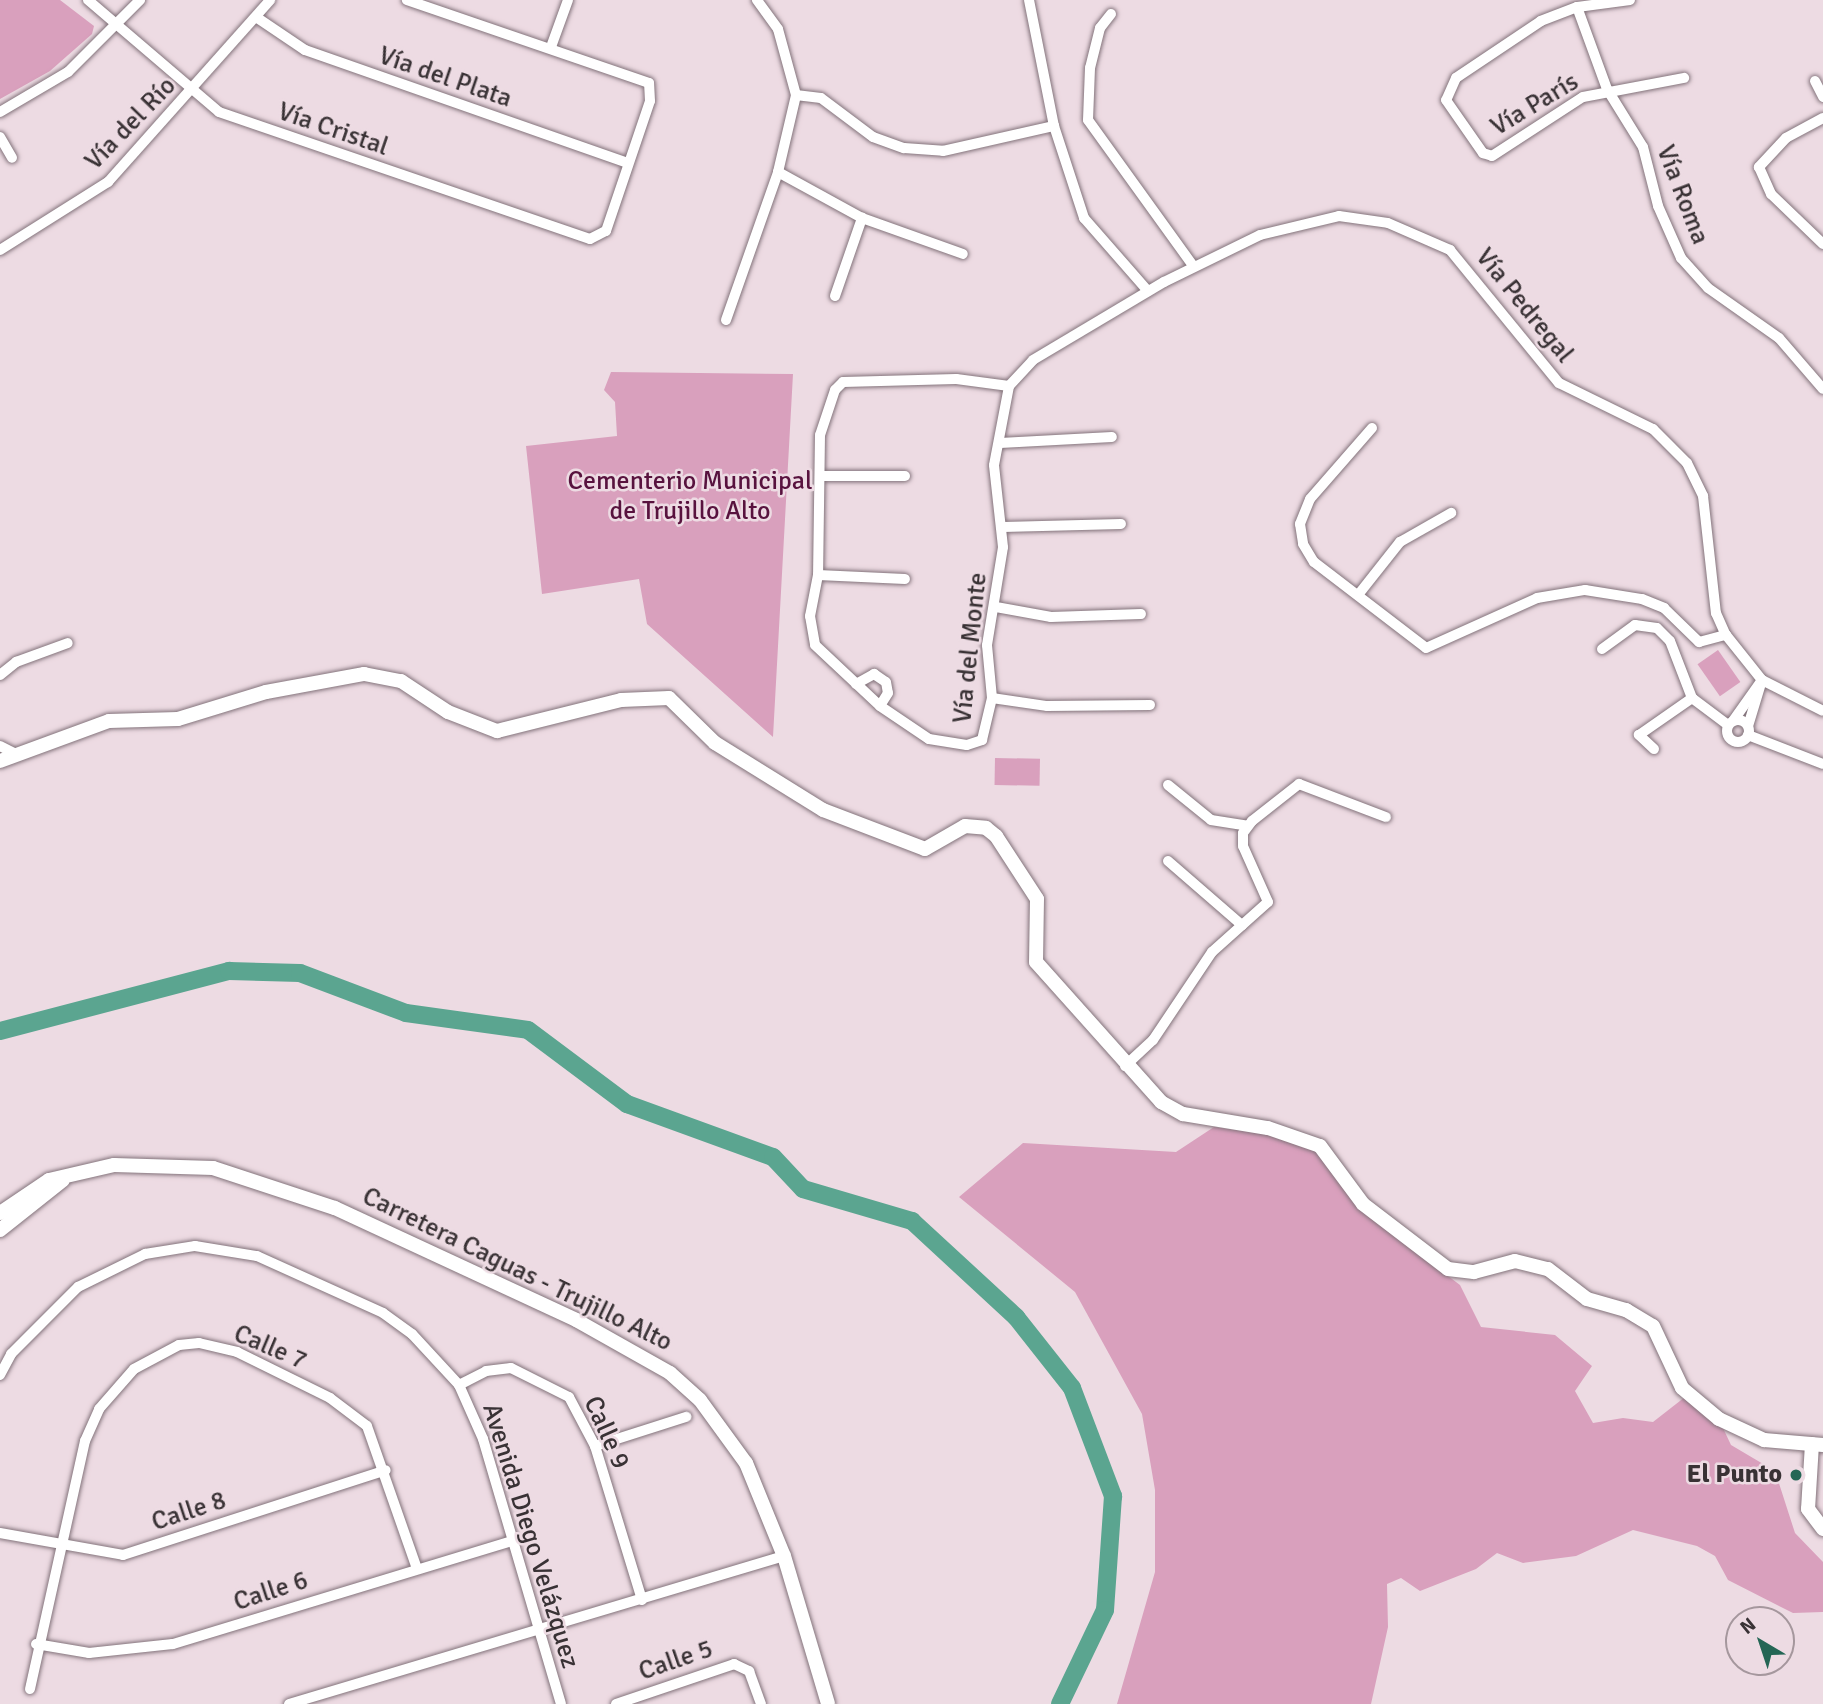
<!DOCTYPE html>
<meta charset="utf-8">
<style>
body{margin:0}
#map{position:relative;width:1823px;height:1704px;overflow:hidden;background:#eddbe3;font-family:Signika,sans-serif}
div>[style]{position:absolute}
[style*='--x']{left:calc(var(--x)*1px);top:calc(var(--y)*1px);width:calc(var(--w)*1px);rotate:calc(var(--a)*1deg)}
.green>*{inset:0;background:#d9a0bd;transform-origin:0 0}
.river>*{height:18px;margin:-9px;padding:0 9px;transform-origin:9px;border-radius:9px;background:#5ba590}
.roads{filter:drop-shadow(0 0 2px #83737b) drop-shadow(0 0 2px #83737b)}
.street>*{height:10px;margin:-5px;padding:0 5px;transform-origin:5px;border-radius:5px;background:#fff}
.street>.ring{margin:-5px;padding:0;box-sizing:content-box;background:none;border:10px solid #fff;border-radius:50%}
.secondary>*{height:14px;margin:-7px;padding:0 7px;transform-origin:7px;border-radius:7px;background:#fff}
.dots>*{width:19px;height:19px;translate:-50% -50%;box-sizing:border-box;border:4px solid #eddbe3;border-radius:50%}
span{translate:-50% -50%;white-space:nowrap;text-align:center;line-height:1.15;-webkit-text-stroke:5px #eddbe3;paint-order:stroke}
.street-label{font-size:26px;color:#393235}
.park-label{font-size:26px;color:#58123e}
.poi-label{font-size:26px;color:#393235;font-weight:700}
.right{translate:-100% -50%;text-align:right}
.north{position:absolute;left:1725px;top:1606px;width:70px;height:70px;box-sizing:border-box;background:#eddbe3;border:2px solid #a5979d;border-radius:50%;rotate:321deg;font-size:19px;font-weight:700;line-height:28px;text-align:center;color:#393235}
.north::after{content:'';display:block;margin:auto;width:24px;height:32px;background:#246655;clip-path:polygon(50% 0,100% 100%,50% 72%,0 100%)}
</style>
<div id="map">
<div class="green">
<div style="clip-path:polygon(0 0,60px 0,94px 26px,92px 34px,50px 71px,0 99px)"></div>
<div style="clip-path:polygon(611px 372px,793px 374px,773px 737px,647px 624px,639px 579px,542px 594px,526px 446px,617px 436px,615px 402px,604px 390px)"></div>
<div style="left:1718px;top:650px;width:39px;height:25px;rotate:55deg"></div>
<div style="left:995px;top:758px;width:45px;height:27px;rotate:1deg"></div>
<div style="clip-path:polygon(1214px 1127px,1293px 1138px,1319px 1153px,1359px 1209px,1460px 1285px,1481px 1327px,1555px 1335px,1592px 1366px,1575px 1391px,1593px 1423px,1623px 1418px,1653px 1422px,1685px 1397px,1723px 1428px,1731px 1445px,1775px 1471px,1795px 1533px,1823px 1562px,1823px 1612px,1793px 1613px,1728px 1580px,1715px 1556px,1697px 1546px,1633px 1530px,1576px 1556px,1523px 1563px,1497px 1553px,1476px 1569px,1420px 1591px,1401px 1578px,1387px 1584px,1388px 1627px,1371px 1704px,1117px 1704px,1155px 1572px,1155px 1490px,1142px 1414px,1075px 1292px,959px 1197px,1023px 1143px,1176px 1152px)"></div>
</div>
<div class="river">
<div style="--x:0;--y:1031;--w:237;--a:-14.7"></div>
<div style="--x:229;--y:971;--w:71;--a:1.6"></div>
<div style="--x:300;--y:973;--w:113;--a:20.7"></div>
<div style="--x:406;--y:1013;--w:123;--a:7.9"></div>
<div style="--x:528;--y:1030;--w:124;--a:36.8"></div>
<div style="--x:627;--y:1104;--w:155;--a:20"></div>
<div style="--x:773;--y:1157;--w:44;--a:46.8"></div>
<div style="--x:803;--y:1189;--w:114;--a:16.4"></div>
<div style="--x:912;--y:1221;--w:142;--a:42.7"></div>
<div style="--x:1016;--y:1317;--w:90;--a:51.7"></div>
<div style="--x:1072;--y:1388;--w:116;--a:69.2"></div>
<div style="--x:1113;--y:1496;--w:114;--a:94"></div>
<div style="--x:1105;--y:1610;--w:104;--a:115.6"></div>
</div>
<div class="roads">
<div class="street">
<div style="--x:88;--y:0;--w:172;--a:40.5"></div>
<div style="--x:219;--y:112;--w:392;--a:18.9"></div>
<div style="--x:590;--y:239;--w:18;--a:-27"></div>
<div style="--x:606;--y:231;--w:137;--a:-71.3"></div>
<div style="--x:650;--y:101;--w:18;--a:-93"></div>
<div style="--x:649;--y:83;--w:256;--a:-161.1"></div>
<div style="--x:1029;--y:0;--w:128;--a:78.8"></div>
<div style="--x:1054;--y:126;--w:97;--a:71.9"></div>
<div style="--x:1084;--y:218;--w:97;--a:48.8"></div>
<div style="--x:1630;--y:0;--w:53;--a:172.5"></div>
<div style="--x:1577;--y:7;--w:39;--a:159"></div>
<div style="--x:1541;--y:21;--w:102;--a:146.2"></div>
<div style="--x:1456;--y:78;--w:24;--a:114"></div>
<div style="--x:1446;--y:100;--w:65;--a:55.1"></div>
<div style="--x:1483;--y:153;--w:9;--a:18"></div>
<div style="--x:1492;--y:156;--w:108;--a:-33"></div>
<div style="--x:1583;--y:97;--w:103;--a:-10.7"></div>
<div style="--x:1577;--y:7;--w:87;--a:69.9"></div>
<div style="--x:1607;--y:89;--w:68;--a:58.2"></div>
<div style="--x:1643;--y:147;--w:61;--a:75.7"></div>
<div style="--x:1658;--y:206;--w:57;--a:66.1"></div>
<div style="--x:1681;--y:258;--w:40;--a:48"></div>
<div style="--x:1708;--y:288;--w:87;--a:35.2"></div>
<div style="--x:1779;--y:338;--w:67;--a:49.2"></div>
<div style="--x:1111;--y:14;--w:18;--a:128"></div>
<div style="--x:1100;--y:28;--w:41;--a:104"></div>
<div style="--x:1090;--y:68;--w:52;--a:92.2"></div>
<div style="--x:1088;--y:120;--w:181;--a:54.2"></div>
<div style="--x:256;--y:17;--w:59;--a:34"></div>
<div style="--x:305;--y:50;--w:342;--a:19.3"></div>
<div style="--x:551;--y:47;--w:50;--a:-70.1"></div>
<div style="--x:1815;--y:81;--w:18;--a:63"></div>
<div style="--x:796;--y:95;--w:25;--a:7"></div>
<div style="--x:821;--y:98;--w:65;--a:36.9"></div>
<div style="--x:873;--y:137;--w:33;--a:20"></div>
<div style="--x:904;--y:148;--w:39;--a:4"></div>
<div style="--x:943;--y:151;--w:114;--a:-12.7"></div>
<div style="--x:0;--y:112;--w:79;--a:-30.5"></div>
<div style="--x:68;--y:72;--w:102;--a:-45"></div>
<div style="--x:1823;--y:118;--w:42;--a:151.6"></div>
<div style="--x:1786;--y:138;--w:40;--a:133"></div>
<div style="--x:1759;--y:167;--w:30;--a:66"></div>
<div style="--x:1771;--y:194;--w:72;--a:43.9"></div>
<div style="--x:0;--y:137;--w:24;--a:60"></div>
<div style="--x:778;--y:172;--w:96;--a:28.7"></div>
<div style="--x:862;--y:218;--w:107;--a:19.6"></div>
<div style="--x:0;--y:250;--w:128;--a:-32.2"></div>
<div style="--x:108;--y:182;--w:244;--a:-48.3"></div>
<div style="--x:835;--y:296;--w:83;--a:-70.9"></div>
<div style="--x:726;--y:320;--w:157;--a:-70.6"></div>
<div style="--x:778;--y:172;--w:79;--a:-76.8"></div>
<div style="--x:796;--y:95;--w:68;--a:-105.3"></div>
<div style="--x:778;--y:29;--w:36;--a:-126"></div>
<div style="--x:1009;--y:386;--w:53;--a:-172.5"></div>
<div style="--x:956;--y:379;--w:113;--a:178.5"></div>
<div style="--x:843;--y:382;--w:11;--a:135"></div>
<div style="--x:835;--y:390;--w:47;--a:108.4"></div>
<div style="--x:820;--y:435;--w:140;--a:90.8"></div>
<div style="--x:818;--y:575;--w:42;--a:101"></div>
<div style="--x:810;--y:616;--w:29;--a:80"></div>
<div style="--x:815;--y:645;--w:89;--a:43.2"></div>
<div style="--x:880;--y:706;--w:59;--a:34"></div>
<div style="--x:929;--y:739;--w:38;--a:9"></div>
<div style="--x:967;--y:745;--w:16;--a:-18"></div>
<div style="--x:982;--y:740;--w:43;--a:-76.6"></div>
<div style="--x:992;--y:698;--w:53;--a:-95.4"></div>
<div style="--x:987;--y:645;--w:99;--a:-80.7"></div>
<div style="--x:1003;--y:547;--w:82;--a:-96.3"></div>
<div style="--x:994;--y:465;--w:80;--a:-79.2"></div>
<div style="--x:1009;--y:386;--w:35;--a:-47"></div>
<div style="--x:1033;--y:360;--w:152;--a:-30.8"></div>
<div style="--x:1164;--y:282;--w:107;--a:-26.1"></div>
<div style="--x:1260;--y:235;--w:81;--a:-13.5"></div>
<div style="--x:1339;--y:216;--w:49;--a:8.1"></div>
<div style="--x:1388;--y:223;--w:68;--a:23.5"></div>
<div style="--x:1450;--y:250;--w:172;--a:50.7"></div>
<div style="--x:1559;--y:383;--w:105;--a:26.1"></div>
<div style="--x:1653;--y:429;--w:48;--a:45"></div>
<div style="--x:1687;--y:463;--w:37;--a:64"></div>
<div style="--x:1703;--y:496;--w:118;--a:83.7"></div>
<div style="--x:1716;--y:613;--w:24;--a:66"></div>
<div style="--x:1726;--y:635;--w:58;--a:51.3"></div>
<div style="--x:1762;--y:680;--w:68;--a:26.9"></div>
<div style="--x:1372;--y:428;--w:94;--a:131.1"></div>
<div style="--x:1310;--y:499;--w:27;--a:112"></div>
<div style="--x:1300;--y:524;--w:20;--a:81"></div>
<div style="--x:1303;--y:544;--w:21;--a:59"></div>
<div style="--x:1314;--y:562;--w:141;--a:37.5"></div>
<div style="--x:1426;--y:648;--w:122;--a:-24.2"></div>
<div style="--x:1537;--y:598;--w:49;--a:-9.5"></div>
<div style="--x:1585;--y:590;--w:58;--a:9"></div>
<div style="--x:1642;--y:599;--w:24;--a:22"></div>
<div style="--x:1664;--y:608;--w:49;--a:44.2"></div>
<div style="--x:1699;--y:642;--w:28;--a:-15"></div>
<div style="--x:1000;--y:443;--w:112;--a:-3.1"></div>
<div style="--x:822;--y:476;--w:83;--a:0"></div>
<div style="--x:1003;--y:527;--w:118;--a:-1.5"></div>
<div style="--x:818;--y:575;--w:87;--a:2.6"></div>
<div style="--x:1358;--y:595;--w:68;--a:-51.6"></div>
<div style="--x:1400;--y:542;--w:59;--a:-29.6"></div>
<div style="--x:996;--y:607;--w:56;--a:10.3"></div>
<div style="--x:1051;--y:617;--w:90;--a:-1.9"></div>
<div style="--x:1602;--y:649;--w:41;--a:-36"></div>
<div style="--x:1635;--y:625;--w:22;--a:8"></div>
<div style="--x:1657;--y:628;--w:18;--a:45"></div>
<div style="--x:1670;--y:641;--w:61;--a:68.9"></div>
<div style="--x:1692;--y:698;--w:45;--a:36.9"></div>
<div style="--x:0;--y:675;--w:21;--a:-39"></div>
<div style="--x:16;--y:662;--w:55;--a:-20.1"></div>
<div style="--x:856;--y:684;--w:21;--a:-29"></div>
<div style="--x:874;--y:674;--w:14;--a:34"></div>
<div style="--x:886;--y:682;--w:11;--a:80"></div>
<div style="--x:888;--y:693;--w:15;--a:122"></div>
<div style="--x:992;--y:698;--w:56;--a:8.3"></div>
<div style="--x:1047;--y:706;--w:103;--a:-0.6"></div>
<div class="ring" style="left:1727px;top:720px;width:12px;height:12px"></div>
<div style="--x:1733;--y:721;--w:50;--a:-54.7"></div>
<div style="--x:1762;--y:680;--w:48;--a:106.9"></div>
<div style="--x:1748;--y:735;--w:80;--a:21.1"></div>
<div style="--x:0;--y:746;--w:20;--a:27"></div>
<div style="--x:1654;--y:749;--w:21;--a:-137"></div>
<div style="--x:1639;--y:735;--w:65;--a:-34.9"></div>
<div style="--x:1168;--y:785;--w:55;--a:39.1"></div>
<div style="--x:1211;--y:820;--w:37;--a:9"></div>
<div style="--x:1168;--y:861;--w:98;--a:40.9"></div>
<div style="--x:1125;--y:1066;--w:38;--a:-43"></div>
<div style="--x:1153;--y:1040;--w:106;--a:-56.2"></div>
<div style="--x:1212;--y:952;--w:75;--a:-41.8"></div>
<div style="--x:1268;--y:902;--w:61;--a:-114.1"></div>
<div style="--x:1243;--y:846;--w:13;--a:-90"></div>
<div style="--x:1243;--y:833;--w:15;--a:-53"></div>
<div style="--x:1252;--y:821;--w:60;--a:-38.2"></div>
<div style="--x:1299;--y:784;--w:93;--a:20.8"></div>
<div style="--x:0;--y:1375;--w:24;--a:-62"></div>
<div style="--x:11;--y:1354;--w:95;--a:-45"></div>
<div style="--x:78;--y:1287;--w:75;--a:-26.2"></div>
<div style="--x:145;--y:1254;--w:51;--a:-9.1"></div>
<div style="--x:195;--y:1246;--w:63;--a:9.2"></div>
<div style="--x:257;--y:1256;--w:138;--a:24.3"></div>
<div style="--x:383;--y:1313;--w:36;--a:36"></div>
<div style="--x:412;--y:1334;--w:69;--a:47.3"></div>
<div style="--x:459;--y:1385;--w:59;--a:66"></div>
<div style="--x:483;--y:1439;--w:276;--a:73.6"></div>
<div style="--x:459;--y:1385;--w:30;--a:-27"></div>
<div style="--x:486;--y:1371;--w:25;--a:-7"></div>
<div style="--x:511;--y:1368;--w:65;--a:26.6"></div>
<div style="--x:569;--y:1397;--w:55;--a:62"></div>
<div style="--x:595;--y:1446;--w:161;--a:73"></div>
<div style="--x:595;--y:1446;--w:96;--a:-17.7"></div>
<div style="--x:0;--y:1533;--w:125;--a:10.1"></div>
<div style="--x:123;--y:1555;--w:276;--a:-17.9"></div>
<div style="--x:36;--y:1644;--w:54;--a:9.6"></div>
<div style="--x:89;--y:1653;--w:84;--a:-6.1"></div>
<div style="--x:173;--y:1644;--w:357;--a:-16.9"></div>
<div style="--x:30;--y:1689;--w:254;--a:-77.5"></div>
<div style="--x:85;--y:1441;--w:35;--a:-66"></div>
<div style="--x:99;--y:1409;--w:53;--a:-48.8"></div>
<div style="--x:134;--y:1369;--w:51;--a:-28.1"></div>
<div style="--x:179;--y:1345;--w:20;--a:-6"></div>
<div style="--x:199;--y:1343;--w:39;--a:13"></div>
<div style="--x:237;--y:1352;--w:104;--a:26.3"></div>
<div style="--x:330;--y:1398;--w:46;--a:37.1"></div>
<div style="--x:367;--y:1426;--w:148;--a:70.7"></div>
<div style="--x:289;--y:1704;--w:517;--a:-16.65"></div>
<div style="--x:616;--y:1704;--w:125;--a:-18.7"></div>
<div style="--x:734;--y:1664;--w:17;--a:25"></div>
<div style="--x:749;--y:1671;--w:35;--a:70"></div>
</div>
<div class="secondary">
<div style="--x:0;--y:761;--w:116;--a:-20.2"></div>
<div style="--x:109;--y:721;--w:69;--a:-1.7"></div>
<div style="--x:178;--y:719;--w:92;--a:-17.1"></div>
<div style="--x:266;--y:692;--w:100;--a:-10.4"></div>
<div style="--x:364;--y:674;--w:38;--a:11"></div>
<div style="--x:401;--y:681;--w:56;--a:33.4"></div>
<div style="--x:448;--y:712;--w:53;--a:21.2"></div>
<div style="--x:497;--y:731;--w:128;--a:-14"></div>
<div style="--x:621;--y:700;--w:48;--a:-2.4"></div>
<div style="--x:669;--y:698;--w:64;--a:44.4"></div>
<div style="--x:715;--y:743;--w:127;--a:31.8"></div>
<div style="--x:823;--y:810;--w:109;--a:20.9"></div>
<div style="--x:925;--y:849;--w:46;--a:-29.9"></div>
<div style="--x:965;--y:826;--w:21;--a:5"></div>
<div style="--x:986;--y:828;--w:13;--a:39"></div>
<div style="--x:996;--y:836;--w:75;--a:56.9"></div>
<div style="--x:1037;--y:899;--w:63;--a:90.9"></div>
<div style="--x:1036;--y:962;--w:188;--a:48.2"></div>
<div style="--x:1161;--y:1102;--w:25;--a:29"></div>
<div style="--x:1183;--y:1114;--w:86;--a:9.4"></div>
<div style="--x:1268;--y:1128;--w:55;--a:19.1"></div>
<div style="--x:1320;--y:1146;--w:72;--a:53.4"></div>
<div style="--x:1363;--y:1204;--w:107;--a:37.4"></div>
<div style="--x:1448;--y:1269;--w:26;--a:7"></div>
<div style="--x:1474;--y:1272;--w:42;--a:-15"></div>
<div style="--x:1515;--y:1261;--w:34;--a:14"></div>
<div style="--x:1548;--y:1269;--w:49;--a:37.6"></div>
<div style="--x:1587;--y:1299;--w:41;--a:15.8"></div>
<div style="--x:1626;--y:1310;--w:31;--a:31"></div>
<div style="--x:1653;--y:1326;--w:68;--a:64.9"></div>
<div style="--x:1682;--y:1388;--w:48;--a:40"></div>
<div style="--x:1719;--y:1419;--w:50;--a:25"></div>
<div style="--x:1764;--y:1440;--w:59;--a:4.8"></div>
<div style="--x:0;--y:1213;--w:59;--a:-34"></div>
<div style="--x:49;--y:1180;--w:67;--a:-13"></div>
<div style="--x:114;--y:1165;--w:99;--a:1.7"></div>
<div style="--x:213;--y:1168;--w:128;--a:18.2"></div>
<div style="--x:335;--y:1208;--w:266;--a:24.9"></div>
<div style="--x:576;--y:1320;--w:108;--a:29.4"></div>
<div style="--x:670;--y:1373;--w:40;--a:42"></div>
<div style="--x:700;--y:1400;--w:78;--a:53.9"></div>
<div style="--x:746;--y:1463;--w:100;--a:67.8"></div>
<div style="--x:784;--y:1556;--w:154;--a:73.4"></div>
<div style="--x:0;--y:1230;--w:80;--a:-38.4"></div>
<div style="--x:1812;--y:1444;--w:65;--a:93.5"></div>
<div style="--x:1808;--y:1509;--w:25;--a:53"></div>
</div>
</div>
<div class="dots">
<div style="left:1796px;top:1475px;background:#246655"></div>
</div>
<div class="street-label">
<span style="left:445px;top:78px;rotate:19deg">Vía del Plata</span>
<span style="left:1535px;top:105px;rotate:-31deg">Vía París</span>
<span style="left:131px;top:124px;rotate:-46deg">Vía del Río</span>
<span style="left:333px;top:130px;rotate:19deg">Vía Cristal</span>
<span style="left:1682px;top:195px;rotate:69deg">Vía Roma</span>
<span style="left:1524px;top:306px;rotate:51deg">Vía Pedregal</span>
<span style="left:971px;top:648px;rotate:-84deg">Vía del Monte</span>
<span style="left:517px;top:1270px;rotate:26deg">Carretera Caguas - Trujillo Alto</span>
<span style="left:270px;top:1348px;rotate:23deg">Calle 7</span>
<span style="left:606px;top:1433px;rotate:66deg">Calle 9</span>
<span style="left:189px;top:1512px;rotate:-18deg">Calle 8</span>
<span style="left:530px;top:1536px;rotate:73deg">Avenida Diego Velázquez</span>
<span style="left:271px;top:1592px;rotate:-18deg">Calle 6</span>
<span style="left:676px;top:1661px;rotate:-19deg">Calle 5</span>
</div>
<div class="park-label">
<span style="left:690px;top:497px">Cementerio Municipal<br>de Trujillo Alto</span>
</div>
<div class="poi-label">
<span class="right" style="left:1782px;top:1475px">El Punto</span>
</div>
<div class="north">N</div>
</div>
